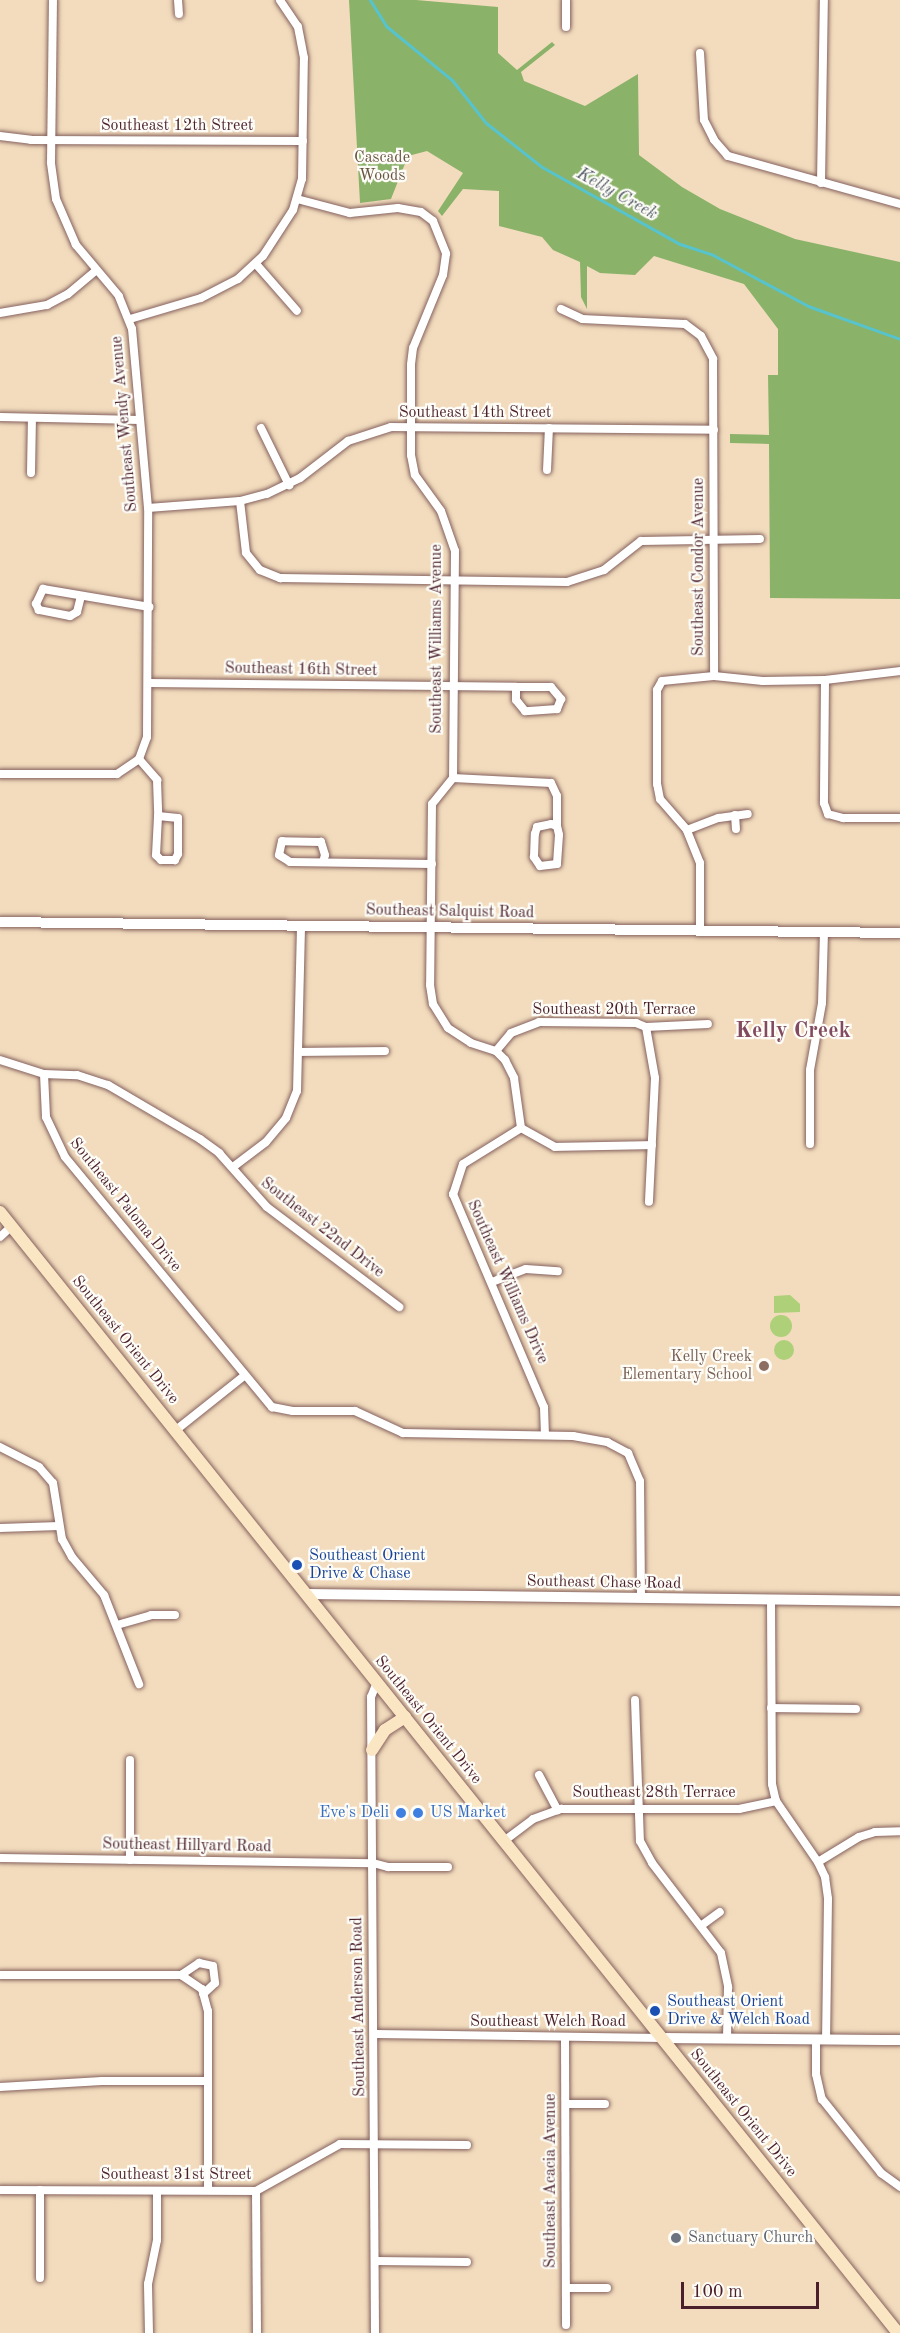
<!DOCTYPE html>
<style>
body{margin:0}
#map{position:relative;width:900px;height:2333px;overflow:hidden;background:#f2dcbd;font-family:"Old Standard TT",serif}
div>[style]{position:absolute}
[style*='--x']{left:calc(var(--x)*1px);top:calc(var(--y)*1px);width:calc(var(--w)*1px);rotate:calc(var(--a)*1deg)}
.green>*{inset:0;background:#aed079}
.round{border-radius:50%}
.forest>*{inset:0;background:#8ab269}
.stream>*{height:3px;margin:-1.5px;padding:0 1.5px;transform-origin:1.5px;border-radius:1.5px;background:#57c4cd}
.roads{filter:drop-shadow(0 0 2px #85615e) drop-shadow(0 0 2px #85615e)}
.minor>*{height:8px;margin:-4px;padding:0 4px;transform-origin:4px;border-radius:4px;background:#fff}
.tertiary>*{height:10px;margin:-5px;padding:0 5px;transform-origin:5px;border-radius:5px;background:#fff}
.secondary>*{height:12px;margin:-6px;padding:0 6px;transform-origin:6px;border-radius:6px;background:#fbe6c4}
.dots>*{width:16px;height:16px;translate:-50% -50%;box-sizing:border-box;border:3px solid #fdfcf7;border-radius:50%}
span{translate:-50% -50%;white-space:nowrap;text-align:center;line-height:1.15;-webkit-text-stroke:4.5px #fdfcf7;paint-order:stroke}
.street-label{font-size:16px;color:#4a1f2b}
.park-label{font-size:16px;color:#685442}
.education-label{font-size:16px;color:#785e54}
.right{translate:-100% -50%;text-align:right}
.transit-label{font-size:16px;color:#164399}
.left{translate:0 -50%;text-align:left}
.shop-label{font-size:16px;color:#366cbe}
.worship-label{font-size:16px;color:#5b616d}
.water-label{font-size:18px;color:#4f5964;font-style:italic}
.district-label{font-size:22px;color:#814a60;font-weight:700}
.scale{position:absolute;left:681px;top:2282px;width:138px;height:27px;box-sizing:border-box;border:3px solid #4a1f2b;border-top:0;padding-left:8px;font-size:18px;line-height:21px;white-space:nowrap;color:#4a1f2b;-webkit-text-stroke:4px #fdfcf7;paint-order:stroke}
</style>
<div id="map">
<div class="green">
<div style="clip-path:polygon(790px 1295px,800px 1304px,800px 1312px,774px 1313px,774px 1296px)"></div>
<div class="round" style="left:770px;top:1315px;width:22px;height:22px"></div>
<div class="round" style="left:774px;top:1340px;width:20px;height:20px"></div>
</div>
<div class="forest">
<div style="clip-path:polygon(349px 0,416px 0,498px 7px,498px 53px,517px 70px,552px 42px,555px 45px,521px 72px,524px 81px,585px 106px,638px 74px,639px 155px,682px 187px,720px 209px,795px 239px,900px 262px,900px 599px,770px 598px,769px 444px,730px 443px,730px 434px,769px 435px,768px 375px,778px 375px,778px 329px,744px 284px,654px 256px,635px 275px,600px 273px,587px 266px,587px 309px,581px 297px,580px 262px,553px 250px,542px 237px,499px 226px,499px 191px,463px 189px,442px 216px,438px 211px,463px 173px,427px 151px,408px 156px,391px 199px,360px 203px)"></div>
</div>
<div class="stream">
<div style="--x:370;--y:0;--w:31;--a:58"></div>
<div style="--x:386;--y:26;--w:85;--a:39.3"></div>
<div style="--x:452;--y:80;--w:55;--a:51.7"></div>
<div style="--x:486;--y:123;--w:71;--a:38.2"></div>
<div style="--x:542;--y:167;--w:158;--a:29.2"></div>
<div style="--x:680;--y:244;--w:35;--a:18"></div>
<div style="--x:713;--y:255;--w:108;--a:28.2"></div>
<div style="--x:808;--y:306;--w:98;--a:19.7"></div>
</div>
<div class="roads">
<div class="minor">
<div style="--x:178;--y:0;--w:14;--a:86"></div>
<div style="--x:566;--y:27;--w:27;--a:-90"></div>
<div style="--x:700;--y:53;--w:67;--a:86.6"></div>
<div style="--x:704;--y:120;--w:22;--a:63"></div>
<div style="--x:714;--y:140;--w:21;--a:49"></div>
<div style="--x:728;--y:156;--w:179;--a:15.6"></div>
<div style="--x:0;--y:136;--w:31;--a:7"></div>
<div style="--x:31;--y:140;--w:272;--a:0.2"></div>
<div style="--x:821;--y:183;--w:183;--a:-89.1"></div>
<div style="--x:297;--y:199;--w:55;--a:14.8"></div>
<div style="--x:350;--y:213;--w:48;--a:-5.9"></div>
<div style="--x:398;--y:208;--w:23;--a:10"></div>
<div style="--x:421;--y:212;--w:15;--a:37"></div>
<div style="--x:433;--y:221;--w:35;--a:68"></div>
<div style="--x:446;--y:254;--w:21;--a:98"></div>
<div style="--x:443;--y:275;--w:79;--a:112.3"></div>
<div style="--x:413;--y:348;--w:17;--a:97"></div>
<div style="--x:411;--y:365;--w:90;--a:90"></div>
<div style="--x:411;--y:455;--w:20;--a:79"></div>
<div style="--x:415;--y:475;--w:44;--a:54.2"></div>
<div style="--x:441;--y:511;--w:42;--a:70.7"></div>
<div style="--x:455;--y:551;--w:227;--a:90.5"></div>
<div style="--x:453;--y:778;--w:33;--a:129"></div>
<div style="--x:432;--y:804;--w:181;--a:90.6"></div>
<div style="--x:430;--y:985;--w:19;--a:81"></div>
<div style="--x:433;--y:1004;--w:28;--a:58"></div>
<div style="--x:448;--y:1028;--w:27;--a:33"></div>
<div style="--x:471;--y:1043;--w:26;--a:18"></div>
<div style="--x:496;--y:1051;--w:13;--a:45"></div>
<div style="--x:505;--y:1060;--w:20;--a:63"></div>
<div style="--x:514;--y:1078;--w:50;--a:82"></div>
<div style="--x:256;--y:264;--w:62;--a:48.9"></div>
<div style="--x:561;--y:309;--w:23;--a:25"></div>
<div style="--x:582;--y:319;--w:103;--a:2.8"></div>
<div style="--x:685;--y:324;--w:20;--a:37"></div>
<div style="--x:701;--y:336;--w:26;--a:62"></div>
<div style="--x:713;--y:359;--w:317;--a:89.8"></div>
<div style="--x:0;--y:313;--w:48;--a:-9.7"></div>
<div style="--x:47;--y:305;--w:24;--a:-28"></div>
<div style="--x:68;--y:294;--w:35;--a:-40"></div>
<div style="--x:130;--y:319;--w:74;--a:-16.5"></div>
<div style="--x:201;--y:298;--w:42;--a:-27.2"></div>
<div style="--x:238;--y:279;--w:34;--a:-43"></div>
<div style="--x:263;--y:256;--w:55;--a:-56.9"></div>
<div style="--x:293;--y:210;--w:32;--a:-74"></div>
<div style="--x:302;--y:179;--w:121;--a:-89.1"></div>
<div style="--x:304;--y:58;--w:32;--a:-101"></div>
<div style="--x:298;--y:27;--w:32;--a:-124"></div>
<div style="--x:0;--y:417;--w:140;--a:1.2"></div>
<div style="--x:261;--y:428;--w:64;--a:63.8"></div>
<div style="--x:547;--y:470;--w:42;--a:-87.3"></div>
<div style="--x:31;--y:473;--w:55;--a:-89"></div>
<div style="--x:240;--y:501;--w:52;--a:83.4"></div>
<div style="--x:246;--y:553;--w:22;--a:51"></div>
<div style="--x:260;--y:570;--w:22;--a:22"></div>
<div style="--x:280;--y:578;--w:287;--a:0.8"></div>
<div style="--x:567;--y:582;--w:39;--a:-18"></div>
<div style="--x:604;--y:570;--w:47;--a:-38.1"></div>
<div style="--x:641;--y:541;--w:119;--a:-1"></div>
<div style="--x:148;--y:508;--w:92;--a:-4.4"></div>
<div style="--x:240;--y:501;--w:28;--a:-15"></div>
<div style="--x:267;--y:494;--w:37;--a:-26"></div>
<div style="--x:300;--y:478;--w:61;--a:-37.6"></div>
<div style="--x:348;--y:441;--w:45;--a:-18"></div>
<div style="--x:391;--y:427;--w:323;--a:0.5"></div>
<div style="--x:81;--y:596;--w:16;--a:104"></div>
<div style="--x:77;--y:612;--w:8;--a:150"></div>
<div style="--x:70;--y:616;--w:32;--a:-169"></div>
<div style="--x:39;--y:610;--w:7;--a:-117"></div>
<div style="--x:36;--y:604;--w:17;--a:-65"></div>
<div style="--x:43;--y:589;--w:108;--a:9.6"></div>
<div style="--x:825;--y:680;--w:123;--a:90.5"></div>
<div style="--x:824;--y:803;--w:12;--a:70"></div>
<div style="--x:828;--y:814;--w:16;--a:15"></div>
<div style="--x:843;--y:818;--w:57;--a:0"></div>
<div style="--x:148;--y:683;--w:368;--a:0.6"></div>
<div style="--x:516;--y:687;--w:35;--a:0"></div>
<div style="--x:551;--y:687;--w:16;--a:50"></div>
<div style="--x:561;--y:699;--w:11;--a:112"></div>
<div style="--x:557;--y:709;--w:32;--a:176"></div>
<div style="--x:525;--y:711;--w:14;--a:-129"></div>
<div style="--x:516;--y:700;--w:13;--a:-90"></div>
<div style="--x:139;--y:759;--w:28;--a:49"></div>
<div style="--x:157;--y:780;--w:36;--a:88"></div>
<div style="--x:0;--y:774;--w:117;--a:0"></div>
<div style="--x:117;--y:774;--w:27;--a:-34"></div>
<div style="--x:139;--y:759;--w:23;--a:-70"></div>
<div style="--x:147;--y:737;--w:229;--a:-89.7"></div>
<div style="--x:148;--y:508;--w:180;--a:-95.1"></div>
<div style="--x:132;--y:329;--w:35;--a:-112"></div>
<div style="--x:119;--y:296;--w:67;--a:-130.1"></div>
<div style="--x:76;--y:245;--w:50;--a:-113.5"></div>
<div style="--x:56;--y:199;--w:37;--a:-98"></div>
<div style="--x:51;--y:162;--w:162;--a:-89.3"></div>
<div style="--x:453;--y:778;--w:98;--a:2.9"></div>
<div style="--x:551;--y:783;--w:14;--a:65"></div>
<div style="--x:557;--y:796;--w:30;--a:90"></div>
<div style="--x:735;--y:815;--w:14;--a:86"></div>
<div style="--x:158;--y:816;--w:20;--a:6"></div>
<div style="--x:178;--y:818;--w:36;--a:90"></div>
<div style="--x:178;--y:854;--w:7;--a:117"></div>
<div style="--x:175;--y:860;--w:14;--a:180"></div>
<div style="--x:161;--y:860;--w:7;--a:-135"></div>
<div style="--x:156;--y:855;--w:39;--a:-87"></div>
<div style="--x:551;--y:824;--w:6;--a:18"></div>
<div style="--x:557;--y:826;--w:9;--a:77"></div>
<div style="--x:559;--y:835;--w:29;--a:94"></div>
<div style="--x:557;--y:864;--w:17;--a:173"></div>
<div style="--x:540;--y:866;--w:11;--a:-124"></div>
<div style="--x:534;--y:857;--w:23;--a:-88"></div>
<div style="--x:535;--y:834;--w:7;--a:-74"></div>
<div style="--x:537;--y:827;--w:14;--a:-12"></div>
<div style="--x:687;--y:830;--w:34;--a:-21"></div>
<div style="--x:719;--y:818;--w:29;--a:-8"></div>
<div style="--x:323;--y:862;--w:7;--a:-74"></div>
<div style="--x:325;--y:855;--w:14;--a:-107"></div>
<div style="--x:321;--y:842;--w:39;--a:-179"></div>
<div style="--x:282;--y:841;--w:14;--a:102"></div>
<div style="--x:279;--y:855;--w:13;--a:32"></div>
<div style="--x:290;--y:862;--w:142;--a:0.8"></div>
<div style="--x:700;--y:930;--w:67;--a:-90"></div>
<div style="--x:700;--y:863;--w:35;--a:-112"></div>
<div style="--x:687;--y:830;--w:41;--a:-131.1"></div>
<div style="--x:660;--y:799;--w:15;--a:-101"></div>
<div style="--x:657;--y:784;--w:94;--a:-90"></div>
<div style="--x:657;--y:690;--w:10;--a:-61"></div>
<div style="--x:662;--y:681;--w:52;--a:-5.5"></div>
<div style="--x:714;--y:676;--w:49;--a:5.8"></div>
<div style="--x:763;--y:681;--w:62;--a:-0.9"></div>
<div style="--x:825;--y:680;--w:76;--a:-6.8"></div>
<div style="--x:646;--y:1027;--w:52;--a:80"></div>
<div style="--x:655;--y:1078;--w:124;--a:92.8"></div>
<div style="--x:496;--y:1051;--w:23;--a:-50"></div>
<div style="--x:511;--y:1033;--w:30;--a:-21"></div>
<div style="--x:539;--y:1022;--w:97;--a:0.6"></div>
<div style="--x:636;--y:1023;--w:11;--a:22"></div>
<div style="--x:646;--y:1027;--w:62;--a:-2.8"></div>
<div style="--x:300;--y:1052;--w:85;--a:-0.7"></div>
<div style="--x:0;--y:1060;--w:46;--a:17.7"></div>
<div style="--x:44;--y:1074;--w:43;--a:87.3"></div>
<div style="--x:46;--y:1117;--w:44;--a:64.6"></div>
<div style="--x:65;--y:1157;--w:325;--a:50.4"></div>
<div style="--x:272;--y:1407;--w:21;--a:11"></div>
<div style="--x:293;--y:1411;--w:62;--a:0"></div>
<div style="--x:355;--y:1411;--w:53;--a:24.6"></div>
<div style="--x:403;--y:1433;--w:170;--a:1"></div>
<div style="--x:573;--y:1436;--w:35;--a:10"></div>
<div style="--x:607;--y:1442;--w:24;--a:28"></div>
<div style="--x:628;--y:1453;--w:30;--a:67"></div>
<div style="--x:640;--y:1481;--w:117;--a:89.5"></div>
<div style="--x:44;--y:1074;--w:33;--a:2"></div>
<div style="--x:77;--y:1075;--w:33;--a:18"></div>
<div style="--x:108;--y:1085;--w:107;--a:30.4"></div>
<div style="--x:200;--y:1139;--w:24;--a:36"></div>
<div style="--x:219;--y:1153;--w:72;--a:48.4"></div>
<div style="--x:267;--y:1207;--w:166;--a:37.1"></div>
<div style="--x:521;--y:1128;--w:68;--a:148.2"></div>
<div style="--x:463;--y:1164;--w:32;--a:108"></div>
<div style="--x:453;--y:1194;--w:232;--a:66.9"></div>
<div style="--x:544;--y:1407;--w:28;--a:88"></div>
<div style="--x:521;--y:1128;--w:39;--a:29"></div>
<div style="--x:555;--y:1147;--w:97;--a:-1.2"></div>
<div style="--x:810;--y:1144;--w:74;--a:-90"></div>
<div style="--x:810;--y:1070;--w:68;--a:-79.8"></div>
<div style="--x:822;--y:1003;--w:71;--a:-88.4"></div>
<div style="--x:233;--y:1167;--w:41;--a:-37.1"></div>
<div style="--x:266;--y:1142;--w:31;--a:-50"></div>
<div style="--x:286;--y:1118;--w:29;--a:-68"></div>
<div style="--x:297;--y:1091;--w:166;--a:-88.6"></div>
<div style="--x:0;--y:1237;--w:16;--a:-43"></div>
<div style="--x:492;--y:1282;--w:36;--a:-21"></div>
<div style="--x:526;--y:1269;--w:32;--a:4"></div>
<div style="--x:176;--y:1430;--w:87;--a:-38.5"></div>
<div style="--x:0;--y:1447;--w:44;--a:27.1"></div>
<div style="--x:39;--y:1467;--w:21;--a:49"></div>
<div style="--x:53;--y:1483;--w:57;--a:80.9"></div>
<div style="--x:62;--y:1539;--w:21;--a:61"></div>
<div style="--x:72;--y:1557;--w:50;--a:49.9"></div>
<div style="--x:104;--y:1595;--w:96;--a:68.5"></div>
<div style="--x:0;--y:1528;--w:59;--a:-1.9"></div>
<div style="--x:771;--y:1600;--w:184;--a:89.7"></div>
<div style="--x:772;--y:1784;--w:17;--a:77"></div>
<div style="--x:776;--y:1801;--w:74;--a:55.5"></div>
<div style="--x:818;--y:1862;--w:17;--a:65"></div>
<div style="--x:825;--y:1877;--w:22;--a:82"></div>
<div style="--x:828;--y:1899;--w:141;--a:90.8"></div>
<div style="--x:117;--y:1625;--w:35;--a:-16"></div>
<div style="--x:151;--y:1615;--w:24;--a:0"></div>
<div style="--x:635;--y:1700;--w:141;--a:88"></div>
<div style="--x:640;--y:1841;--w:25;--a:61"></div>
<div style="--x:652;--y:1863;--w:113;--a:52.5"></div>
<div style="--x:721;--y:1953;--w:35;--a:78"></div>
<div style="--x:728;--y:1987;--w:52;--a:91.1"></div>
<div style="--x:771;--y:1708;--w:85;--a:0.7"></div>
<div style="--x:539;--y:1775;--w:40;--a:62"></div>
<div style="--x:504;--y:1841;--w:36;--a:-37"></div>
<div style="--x:533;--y:1819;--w:30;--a:-20"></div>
<div style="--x:561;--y:1809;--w:178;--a:0"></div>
<div style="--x:739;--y:1809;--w:38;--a:-12"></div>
<div style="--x:0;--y:1858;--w:373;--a:0.8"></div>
<div style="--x:373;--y:1863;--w:16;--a:15"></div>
<div style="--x:388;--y:1867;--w:60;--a:0"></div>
<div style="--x:130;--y:1860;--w:100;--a:-90"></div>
<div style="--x:818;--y:1862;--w:48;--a:-31.4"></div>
<div style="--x:859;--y:1837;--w:17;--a:-17"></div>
<div style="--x:875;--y:1832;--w:25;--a:-2"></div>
<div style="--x:702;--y:1925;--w:22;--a:-36"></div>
<div style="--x:0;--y:1975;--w:181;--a:0"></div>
<div style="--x:181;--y:1975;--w:25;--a:34"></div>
<div style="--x:202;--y:1989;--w:23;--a:75"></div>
<div style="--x:208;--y:2011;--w:179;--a:90"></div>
<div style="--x:181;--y:1975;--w:22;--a:-34"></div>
<div style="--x:199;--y:1963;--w:14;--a:12"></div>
<div style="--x:213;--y:1966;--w:17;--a:83"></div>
<div style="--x:215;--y:1983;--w:16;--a:137"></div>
<div style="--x:376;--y:2034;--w:286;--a:0.8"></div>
<div style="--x:565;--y:2037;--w:288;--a:89.8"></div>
<div style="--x:816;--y:2039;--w:35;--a:90"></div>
<div style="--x:816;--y:2074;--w:26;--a:77"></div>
<div style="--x:822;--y:2099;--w:95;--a:51.4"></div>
<div style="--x:881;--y:2173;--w:24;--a:36"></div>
<div style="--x:0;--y:2087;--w:102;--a:-3.4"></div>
<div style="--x:102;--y:2081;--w:106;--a:0"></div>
<div style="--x:566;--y:2104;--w:39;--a:0"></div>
<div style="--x:0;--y:2190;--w:256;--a:0.2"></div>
<div style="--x:256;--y:2191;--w:96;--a:-29.2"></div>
<div style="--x:340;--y:2144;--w:127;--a:0.5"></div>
<div style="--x:256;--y:2191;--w:142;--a:89.6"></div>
<div style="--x:376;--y:2261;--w:91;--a:0.6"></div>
<div style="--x:40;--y:2278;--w:88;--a:-90"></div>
<div style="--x:566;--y:2288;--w:41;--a:0"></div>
<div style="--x:149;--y:2333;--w:49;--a:-91.2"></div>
<div style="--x:148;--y:2284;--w:45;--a:-78.4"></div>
<div style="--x:157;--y:2240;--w:49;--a:-90"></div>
<div style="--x:375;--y:2333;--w:636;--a:-90.36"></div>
<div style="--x:371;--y:1697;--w:16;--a:-68"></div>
</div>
<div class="tertiary">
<div style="--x:0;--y:922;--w:900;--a:0.7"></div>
<div style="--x:307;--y:1594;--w:593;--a:0.68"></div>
<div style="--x:662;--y:2038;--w:238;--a:0.5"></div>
</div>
<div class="secondary">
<div style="--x:0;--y:1212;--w:1436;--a:51.3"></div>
<div style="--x:372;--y:1750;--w:24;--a:-57"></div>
<div style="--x:385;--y:1730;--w:24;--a:-33"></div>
</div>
</div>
<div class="dots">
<div style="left:764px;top:1366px;background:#8d6e63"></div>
<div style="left:297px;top:1565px;background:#1a4fb4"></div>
<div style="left:401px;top:1813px;background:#3f7fe0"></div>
<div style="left:418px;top:1813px;background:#3f7fe0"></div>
<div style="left:655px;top:2011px;background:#1a4fb4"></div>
<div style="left:676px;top:2238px;background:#6b7280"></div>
</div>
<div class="street-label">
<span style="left:177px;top:126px">Southeast 12th Street</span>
<span style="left:475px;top:413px">Southeast 14th Street</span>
<span style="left:125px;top:424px;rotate:-95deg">Southeast Wendy Avenue</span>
<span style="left:699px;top:567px;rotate:-90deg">Southeast Condor Avenue</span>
<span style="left:437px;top:639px;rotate:-90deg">Southeast Williams Avenue</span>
<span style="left:301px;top:670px;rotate:1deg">Southeast 16th Street</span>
<span style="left:450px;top:912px;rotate:1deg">Southeast Salquist Road</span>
<span style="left:614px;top:1010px">Southeast 20th Terrace</span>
<span style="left:125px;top:1205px;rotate:51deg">Southeast Paloma Drive</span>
<span style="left:322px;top:1228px;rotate:38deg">Southeast 22nd Drive</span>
<span style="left:507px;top:1282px;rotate:66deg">Southeast Williams Drive</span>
<span style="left:125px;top:1340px;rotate:51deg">Southeast Orient Drive</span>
<span style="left:604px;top:1583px;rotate:1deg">Southeast Chase Road</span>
<span style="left:428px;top:1720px;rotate:51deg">Southeast Orient Drive</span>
<span style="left:654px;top:1793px">Southeast 28th Terrace</span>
<span style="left:187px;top:1846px;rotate:1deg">Southeast Hillyard Road</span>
<span style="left:359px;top:2007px;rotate:-91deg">Southeast Anderson Road</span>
<span style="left:548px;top:2022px">Southeast Welch Road</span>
<span style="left:743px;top:2113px;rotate:51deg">Southeast Orient Drive</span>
<span style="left:176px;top:2175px">Southeast 31st Street</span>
<span style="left:551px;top:2181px;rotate:-90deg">Southeast Acacia Avenue</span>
</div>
<div class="park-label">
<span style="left:382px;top:167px">Cascade<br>Woods</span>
</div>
<div class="education-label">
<span class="right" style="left:752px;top:1366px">Kelly Creek<br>Elementary School</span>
</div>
<div class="transit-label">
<span class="left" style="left:309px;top:1565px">Southeast Orient<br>Drive &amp; Chase</span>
<span class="left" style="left:667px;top:2011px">Southeast Orient<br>Drive &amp; Welch Road</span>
</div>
<div class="shop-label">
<span class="right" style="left:389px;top:1813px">Eve's Deli</span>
<span class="left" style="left:430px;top:1813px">US Market</span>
</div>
<div class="worship-label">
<span class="left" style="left:688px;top:2238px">Sanctuary Church</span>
</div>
<div class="water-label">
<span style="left:617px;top:194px;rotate:29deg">Kelly Creek</span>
</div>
<div class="district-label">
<span style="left:793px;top:1032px">Kelly Creek</span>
</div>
<div class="scale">100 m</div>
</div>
